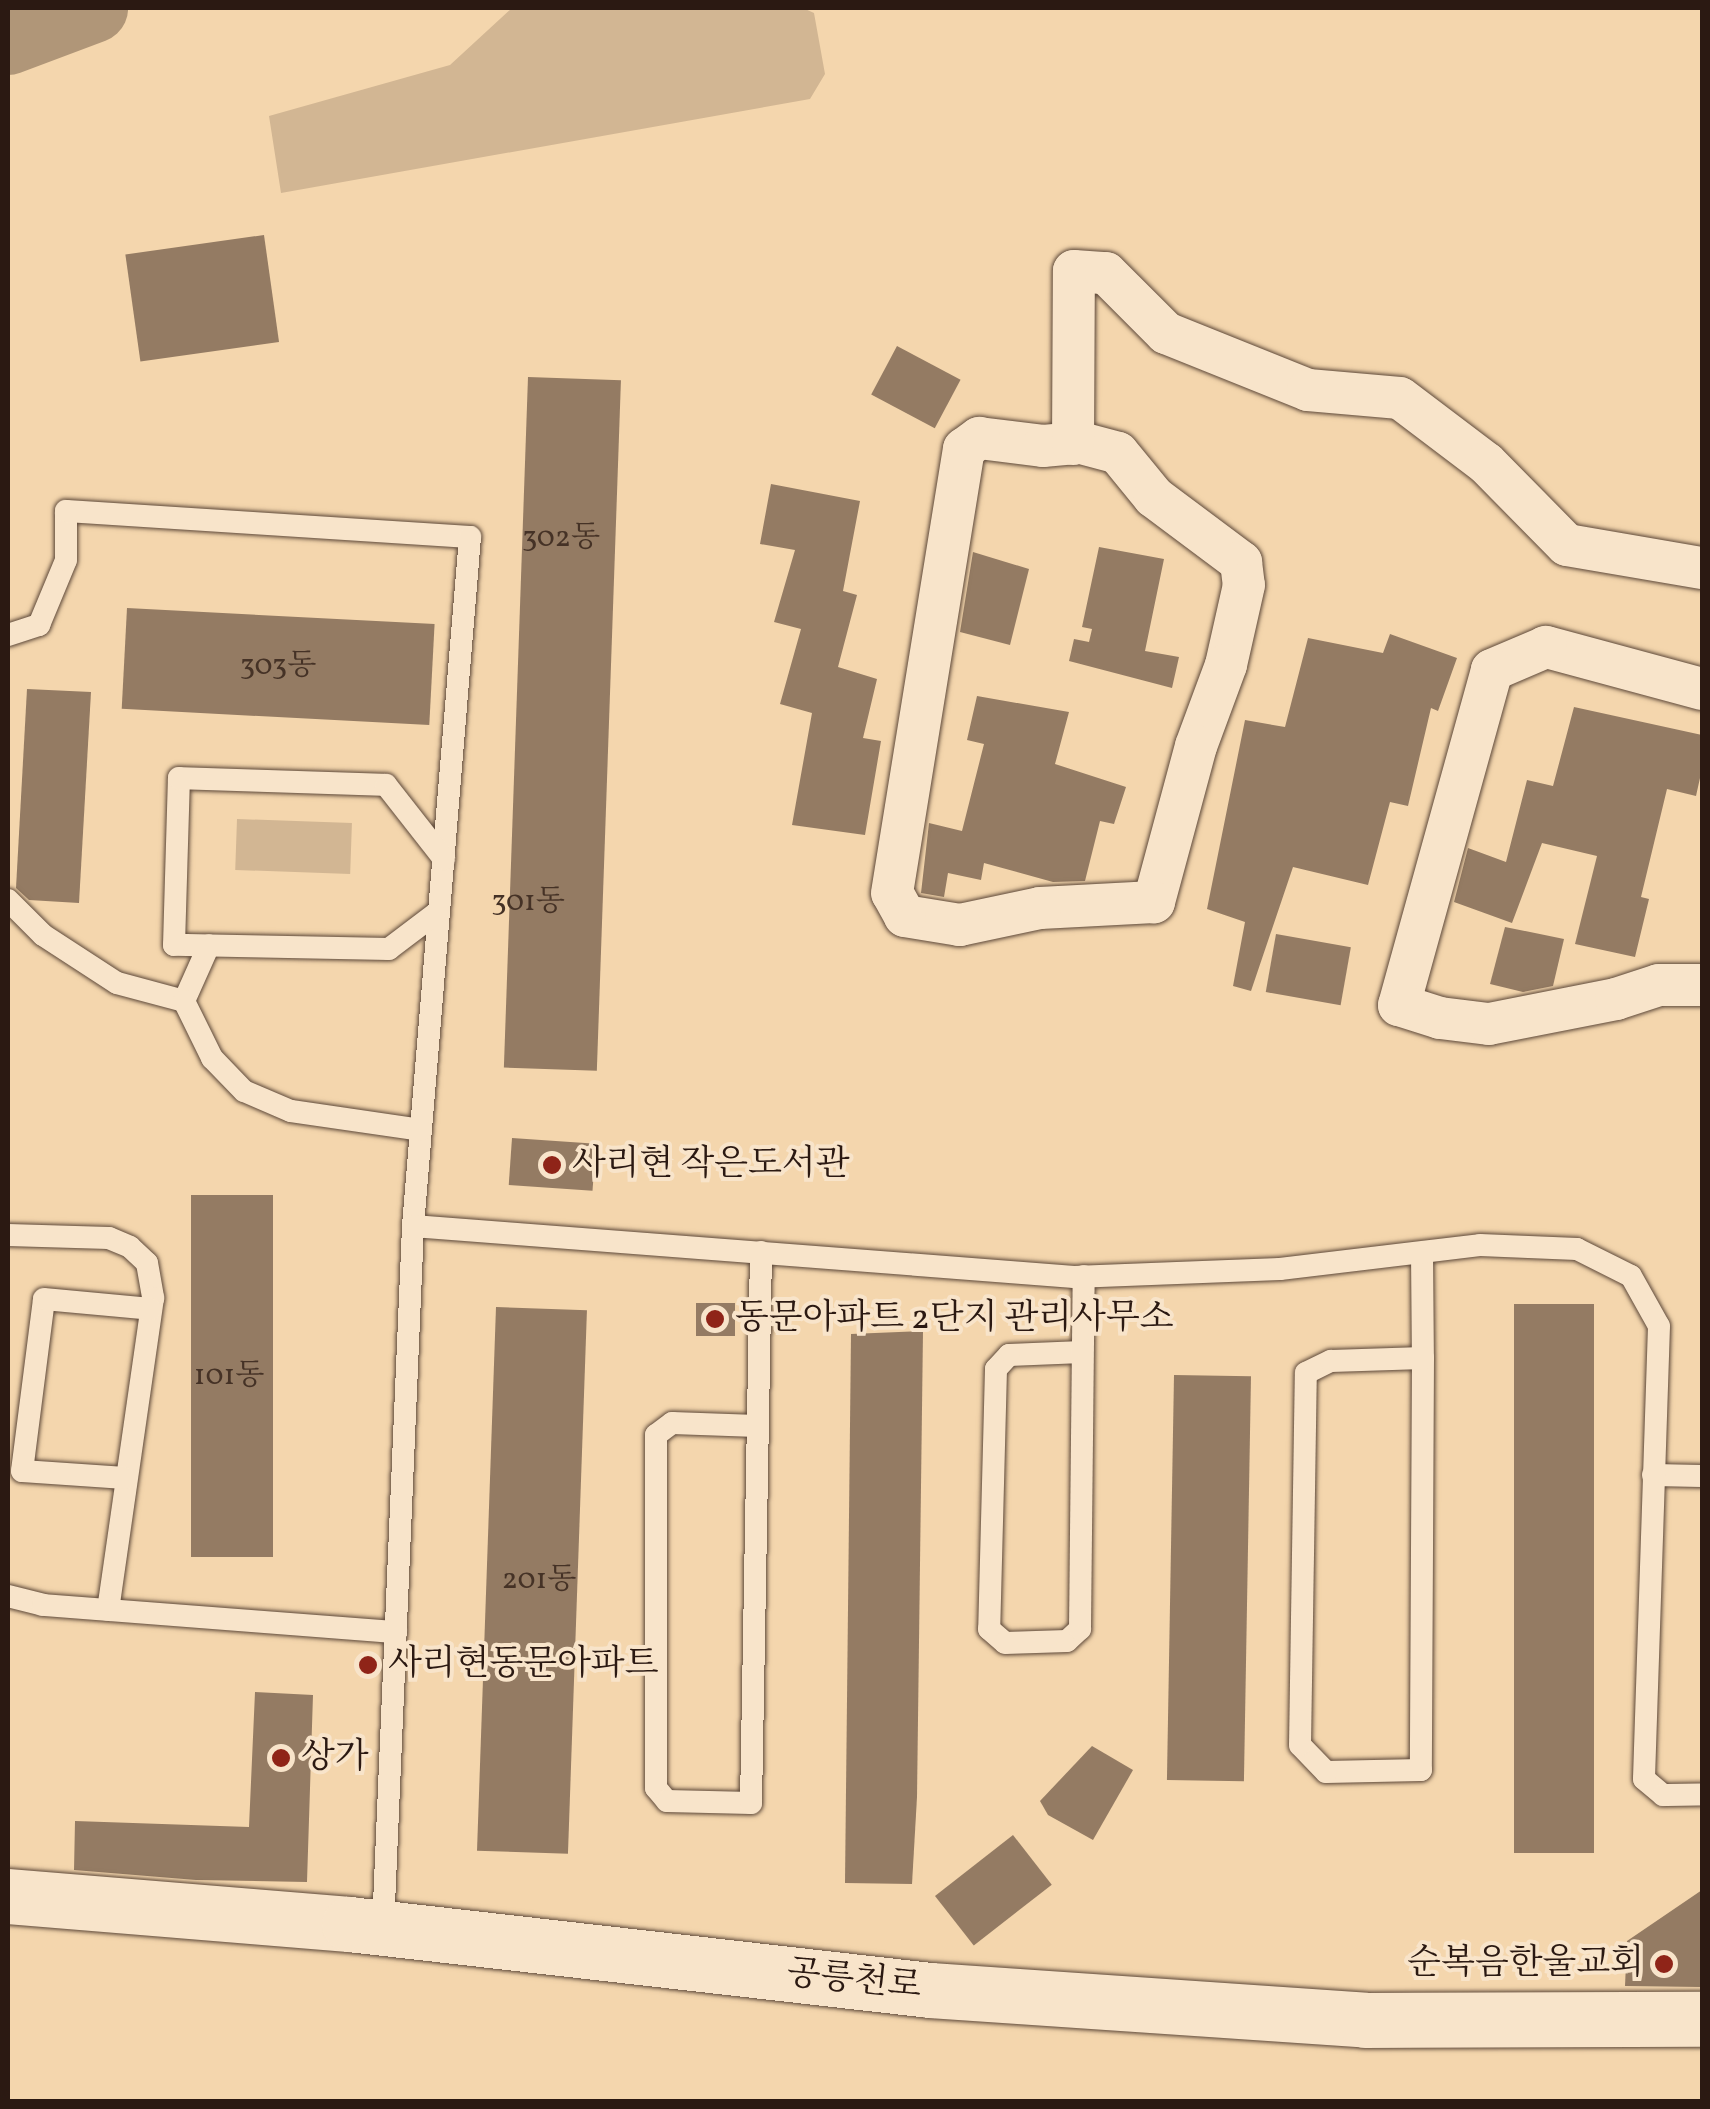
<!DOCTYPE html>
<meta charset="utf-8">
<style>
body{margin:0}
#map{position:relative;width:1710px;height:2109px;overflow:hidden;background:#f4d6ad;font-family:Vollkorn,"Noto Serif KR",serif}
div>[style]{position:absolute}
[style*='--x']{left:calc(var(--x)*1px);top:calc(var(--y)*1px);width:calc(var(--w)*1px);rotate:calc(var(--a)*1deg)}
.green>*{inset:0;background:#d2b693;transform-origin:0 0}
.river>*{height:70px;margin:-35px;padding:0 35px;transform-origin:35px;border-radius:35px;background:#b09678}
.building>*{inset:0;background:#947b63;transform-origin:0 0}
.roads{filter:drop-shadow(0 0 2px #5d4839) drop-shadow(0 0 2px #5d4839)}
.lane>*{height:22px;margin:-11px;padding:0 11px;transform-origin:11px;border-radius:11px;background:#f8e4ca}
.street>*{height:42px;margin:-21px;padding:0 21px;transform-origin:21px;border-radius:21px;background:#f8e4ca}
.secondary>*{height:55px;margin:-27.5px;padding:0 27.5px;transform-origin:27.5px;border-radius:27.5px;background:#f8e4ca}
.dots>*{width:28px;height:28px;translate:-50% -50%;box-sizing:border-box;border:5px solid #f8e4ca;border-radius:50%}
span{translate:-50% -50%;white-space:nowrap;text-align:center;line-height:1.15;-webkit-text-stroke:8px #f8e4ca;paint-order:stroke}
.number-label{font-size:30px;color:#453226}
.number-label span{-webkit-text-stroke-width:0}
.poi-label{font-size:35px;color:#2b1912}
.left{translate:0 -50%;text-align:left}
.right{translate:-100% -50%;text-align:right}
.street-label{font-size:35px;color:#2b1912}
.frame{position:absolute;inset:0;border:10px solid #2b1912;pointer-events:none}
</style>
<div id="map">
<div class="green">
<div style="clip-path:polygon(512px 8px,803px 8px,814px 13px,825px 74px,810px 99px,281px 193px,269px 116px,450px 65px)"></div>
<div style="left:237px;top:819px;width:115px;height:51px;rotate:2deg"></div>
</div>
<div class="river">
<div style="--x:8;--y:40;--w:91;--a:-20.6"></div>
</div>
<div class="building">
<div style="left:264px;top:235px;width:108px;height:140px;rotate:82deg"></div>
<div style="left:897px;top:346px;width:72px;height:55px;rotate:28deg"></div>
<div style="left:528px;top:377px;width:93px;height:691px;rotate:2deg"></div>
<div style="clip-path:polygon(771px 484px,860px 501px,843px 591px,857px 595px,838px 667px,877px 679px,863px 738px,881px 741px,865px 835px,792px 825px,812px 713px,780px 704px,801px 629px,774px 622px,795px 550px,760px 544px)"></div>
<div style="clip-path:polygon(1099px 547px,1164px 559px,1145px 651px,1179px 657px,1172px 688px,1069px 661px,1074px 639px,1089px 642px,1092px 629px,1082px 627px)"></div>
<div style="clip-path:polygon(973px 552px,1029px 569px,1010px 645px,960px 632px)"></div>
<div style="left:127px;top:608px;width:308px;height:101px;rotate:3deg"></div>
<div style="clip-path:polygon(1390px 634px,1457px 658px,1438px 711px,1431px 708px,1408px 806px,1390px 802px,1368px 885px,1293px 867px,1251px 991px,1233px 986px,1245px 922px,1207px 909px,1245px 720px,1285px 727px,1308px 638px,1383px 653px)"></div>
<div style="clip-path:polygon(27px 689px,91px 692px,79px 903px,29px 900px,16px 888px)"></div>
<div style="clip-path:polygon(977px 696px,1069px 712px,1055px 764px,1126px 787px,1114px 824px,1100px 821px,1085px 881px,1053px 882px,984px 863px,981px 880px,948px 873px,944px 897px,921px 893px,929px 823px,962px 831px,984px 744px,967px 740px)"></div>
<div style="clip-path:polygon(1574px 707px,1702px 735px,1702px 769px,1696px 796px,1667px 789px,1641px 897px,1649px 899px,1635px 957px,1575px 944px,1597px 856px,1542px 843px,1512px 923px,1454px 902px,1468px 848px,1506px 862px,1527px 780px,1553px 786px)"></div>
<div style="clip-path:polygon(1505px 927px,1564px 939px,1553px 986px,1523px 992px,1490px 984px)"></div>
<div style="left:1276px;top:934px;width:76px;height:59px;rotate:10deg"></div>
<div style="left:512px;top:1138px;width:84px;height:47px;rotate:4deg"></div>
<div style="left:191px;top:1195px;width:82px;height:362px"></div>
<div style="left:696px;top:1303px;width:39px;height:33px"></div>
<div style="left:1514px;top:1304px;width:80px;height:549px"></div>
<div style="left:496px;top:1307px;width:91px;height:544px;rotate:2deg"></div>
<div style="clip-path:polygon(923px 1331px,917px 1797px,912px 1884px,845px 1883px,851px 1334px)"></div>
<div style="left:1174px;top:1375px;width:77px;height:405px;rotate:1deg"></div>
<div style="clip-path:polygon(255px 1692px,313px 1695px,307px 1882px,196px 1880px,74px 1870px,75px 1821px,249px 1827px)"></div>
<div style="clip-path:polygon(1092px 1746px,1133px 1770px,1093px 1840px,1048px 1815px,1040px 1801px)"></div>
<div style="left:1013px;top:1835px;width:63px;height:99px;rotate:52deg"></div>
<div style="clip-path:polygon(1702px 1890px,1702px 1987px,1625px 1986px,1627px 1941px)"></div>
</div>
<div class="roads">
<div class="lane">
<div style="--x:8;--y:635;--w:33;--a:-18"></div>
<div style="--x:39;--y:625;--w:70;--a:-67.4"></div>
<div style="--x:66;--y:560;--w:49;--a:-90"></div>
<div style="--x:66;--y:511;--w:405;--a:3.7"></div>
<div style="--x:470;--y:537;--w:691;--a:94.73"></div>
<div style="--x:8;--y:900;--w:49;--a:45"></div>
<div style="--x:43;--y:935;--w:88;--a:33"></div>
<div style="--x:117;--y:983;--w:69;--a:15"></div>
<div style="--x:184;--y:1001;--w:61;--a:-65.9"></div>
<div style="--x:439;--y:911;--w:63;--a:142.8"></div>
<div style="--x:389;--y:949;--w:215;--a:-178.9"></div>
<div style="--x:174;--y:945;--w:167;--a:-88.3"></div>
<div style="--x:179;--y:778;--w:207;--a:1.9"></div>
<div style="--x:386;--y:785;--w:94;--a:51.9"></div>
<div style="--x:184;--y:1001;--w:64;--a:63.8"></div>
<div style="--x:212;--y:1058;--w:46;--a:45.9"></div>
<div style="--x:244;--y:1091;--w:51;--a:23.1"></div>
<div style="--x:291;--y:1111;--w:131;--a:8.3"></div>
<div style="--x:8;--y:1235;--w:101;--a:1.7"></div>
<div style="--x:109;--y:1238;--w:23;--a:23"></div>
<div style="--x:130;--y:1247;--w:23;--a:43"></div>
<div style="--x:147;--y:1263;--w:36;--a:80"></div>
<div style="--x:153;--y:1298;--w:315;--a:98.2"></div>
<div style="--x:1422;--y:1253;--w:105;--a:89.5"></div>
<div style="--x:1423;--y:1358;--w:412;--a:90.3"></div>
<div style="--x:1421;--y:1770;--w:95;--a:178.8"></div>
<div style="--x:1326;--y:1772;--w:37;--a:-134"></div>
<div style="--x:1300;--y:1745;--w:372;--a:-89.1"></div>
<div style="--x:1306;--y:1373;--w:28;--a:-26"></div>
<div style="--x:1331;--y:1361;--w:92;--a:-1.9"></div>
<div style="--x:1082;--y:1352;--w:73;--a:177.6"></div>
<div style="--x:1009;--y:1355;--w:19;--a:133"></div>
<div style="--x:996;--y:1369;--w:260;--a:91.5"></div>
<div style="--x:989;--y:1629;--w:21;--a:41"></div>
<div style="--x:1005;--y:1643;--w:62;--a:-1.8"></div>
<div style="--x:1067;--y:1641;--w:18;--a:-43"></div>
<div style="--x:1080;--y:1629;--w:353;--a:-89.4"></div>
<div style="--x:757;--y:1426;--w:85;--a:-178"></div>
<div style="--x:672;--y:1423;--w:20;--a:143"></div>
<div style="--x:656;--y:1435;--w:353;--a:90"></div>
<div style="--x:656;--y:1788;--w:17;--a:50"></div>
<div style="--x:667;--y:1801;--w:84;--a:1.4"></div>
<div style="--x:751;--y:1803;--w:551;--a:-88.96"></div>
<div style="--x:1653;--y:1475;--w:49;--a:1.2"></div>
<div style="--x:125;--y:1478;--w:103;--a:-176.1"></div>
<div style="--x:22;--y:1471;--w:173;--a:-82.7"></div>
<div style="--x:44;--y:1299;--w:107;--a:5.3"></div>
<div style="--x:8;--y:1596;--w:36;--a:14"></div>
<div style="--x:43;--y:1605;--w:354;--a:4.4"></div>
<div style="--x:383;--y:1928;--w:703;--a:-87.55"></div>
<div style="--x:413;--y:1226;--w:663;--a:4.41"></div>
<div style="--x:1074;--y:1277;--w:206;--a:-2.2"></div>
<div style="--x:1280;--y:1269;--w:201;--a:-6.8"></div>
<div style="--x:1480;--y:1245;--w:97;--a:2.4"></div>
<div style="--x:1577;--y:1249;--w:60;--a:26.6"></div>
<div style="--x:1631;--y:1276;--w:57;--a:60.8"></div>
<div style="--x:1659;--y:1326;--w:453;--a:91.9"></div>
<div style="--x:1644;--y:1779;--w:25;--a:40"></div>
<div style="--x:1663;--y:1795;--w:39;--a:-1"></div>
</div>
<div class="street">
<div style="--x:979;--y:438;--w:64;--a:7.1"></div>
<div style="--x:1043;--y:446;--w:38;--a:-5"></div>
<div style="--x:1081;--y:443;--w:38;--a:15"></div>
<div style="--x:1118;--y:453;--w:57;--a:50.7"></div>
<div style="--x:1154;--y:497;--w:109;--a:36.8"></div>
<div style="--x:1241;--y:562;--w:23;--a:83"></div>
<div style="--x:1244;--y:585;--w:82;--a:102.7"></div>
<div style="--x:1226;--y:665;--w:86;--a:110.3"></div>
<div style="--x:1196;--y:746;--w:162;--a:105.1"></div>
<div style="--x:1154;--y:902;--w:114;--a:177"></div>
<div style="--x:1040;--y:908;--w:82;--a:168"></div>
<div style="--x:960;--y:925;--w:56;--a:-170.7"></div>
<div style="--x:905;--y:916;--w:26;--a:-119"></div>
<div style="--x:892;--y:893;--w:450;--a:-80.8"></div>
<div style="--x:964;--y:449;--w:19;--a:-36"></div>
<div style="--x:1073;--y:444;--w:173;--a:-89.7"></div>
<div style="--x:1074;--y:271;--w:32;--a:4"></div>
<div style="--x:1106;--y:273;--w:85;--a:45"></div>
<div style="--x:1166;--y:333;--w:153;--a:21.9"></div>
<div style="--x:1308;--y:390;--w:92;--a:5"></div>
<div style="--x:1400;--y:398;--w:108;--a:37.1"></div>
<div style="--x:1486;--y:463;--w:115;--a:45.4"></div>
<div style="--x:1567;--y:545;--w:137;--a:9.7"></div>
<div style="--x:1702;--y:689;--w:162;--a:-164.9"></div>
<div style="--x:1546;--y:647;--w:59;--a:156.9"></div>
<div style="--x:1492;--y:670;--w:348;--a:105.5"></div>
<div style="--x:1399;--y:1005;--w:43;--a:17.6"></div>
<div style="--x:1440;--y:1018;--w:49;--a:7"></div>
<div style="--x:1489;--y:1024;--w:129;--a:-11.1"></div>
<div style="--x:1616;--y:999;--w:45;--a:-18"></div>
<div style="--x:1659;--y:985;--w:43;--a:0"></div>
</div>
<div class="secondary">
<div style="--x:8;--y:1896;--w:342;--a:4.7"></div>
<div style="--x:349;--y:1924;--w:585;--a:6.48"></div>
<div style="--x:930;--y:1990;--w:436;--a:3.9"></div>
<div style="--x:1365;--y:2020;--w:337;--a:-0.2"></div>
</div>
</div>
<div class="dots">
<div style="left:552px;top:1165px;background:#8f2418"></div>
<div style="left:715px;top:1319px;background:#8f2418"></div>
<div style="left:368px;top:1665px;background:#8f2418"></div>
<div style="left:281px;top:1758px;background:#8f2418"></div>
<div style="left:1664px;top:1964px;background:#8f2418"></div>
</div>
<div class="number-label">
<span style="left:561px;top:538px">302동</span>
<span style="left:278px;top:666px">303동</span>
<span style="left:528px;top:902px">301동</span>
<span style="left:229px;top:1376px">101동</span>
<span style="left:539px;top:1580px">201동</span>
</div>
<div class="poi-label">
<span class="left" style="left:572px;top:1165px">사리현 작은도서관</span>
<span class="left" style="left:735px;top:1319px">동문아파트 2단지 관리사무소</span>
<span class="left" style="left:388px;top:1665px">사리현동문아파트</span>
<span class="left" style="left:301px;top:1758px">상가</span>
<span class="right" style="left:1644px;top:1964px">순복음한울교회</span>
</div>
<div class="street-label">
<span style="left:854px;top:1981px;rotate:6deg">공릉천로</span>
</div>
<div class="frame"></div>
</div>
